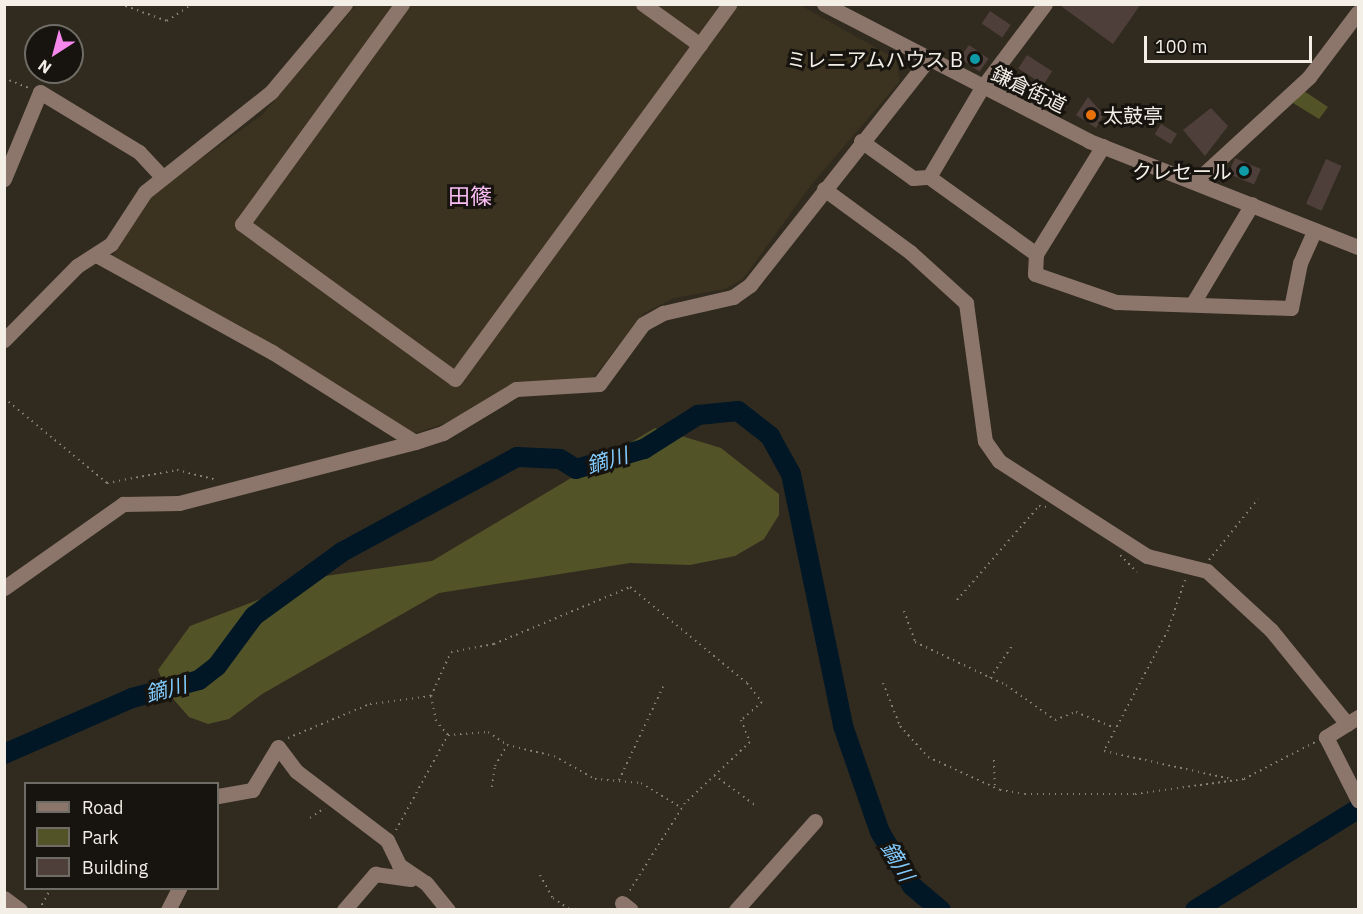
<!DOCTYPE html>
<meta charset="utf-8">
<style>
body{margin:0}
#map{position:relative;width:1363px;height:914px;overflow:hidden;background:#312b1f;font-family:"IBM Plex Sans","Noto Sans JP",sans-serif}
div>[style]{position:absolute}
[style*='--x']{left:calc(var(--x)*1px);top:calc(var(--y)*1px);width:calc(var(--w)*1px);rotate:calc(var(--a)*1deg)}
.built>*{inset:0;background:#3b321f}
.green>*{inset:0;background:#525428}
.river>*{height:20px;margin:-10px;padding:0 10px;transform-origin:10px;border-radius:10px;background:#011726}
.building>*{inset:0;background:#4e3f3a;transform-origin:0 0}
.path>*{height:2px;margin-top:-1px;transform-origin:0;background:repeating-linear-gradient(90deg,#868177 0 1.5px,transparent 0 6px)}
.minor>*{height:15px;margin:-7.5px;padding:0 7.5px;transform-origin:7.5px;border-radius:7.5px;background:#8c766b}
.dots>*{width:16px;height:16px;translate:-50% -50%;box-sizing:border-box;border:3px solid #17140f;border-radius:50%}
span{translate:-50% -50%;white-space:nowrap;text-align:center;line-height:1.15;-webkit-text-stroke:6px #17140f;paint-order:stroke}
.poi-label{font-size:20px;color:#f3efe7}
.right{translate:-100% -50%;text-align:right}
.left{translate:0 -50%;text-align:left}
.street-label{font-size:20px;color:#f3efe7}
.water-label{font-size:21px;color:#81c9fc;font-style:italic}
.quarter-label{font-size:22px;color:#fabdf4}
.frame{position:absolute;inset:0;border:6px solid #f3efe7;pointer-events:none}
.legend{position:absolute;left:24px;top:782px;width:195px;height:108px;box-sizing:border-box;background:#17140f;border:2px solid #6f6c65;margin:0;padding:8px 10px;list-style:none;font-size:18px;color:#f3efe7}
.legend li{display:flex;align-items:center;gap:12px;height:30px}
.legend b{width:30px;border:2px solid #6f6c65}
.north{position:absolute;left:24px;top:24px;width:60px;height:60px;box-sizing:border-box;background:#17140f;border:2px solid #6f6c65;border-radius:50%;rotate:216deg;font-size:16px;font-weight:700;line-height:24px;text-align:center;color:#f3efe7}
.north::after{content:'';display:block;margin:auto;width:21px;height:27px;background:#f688ed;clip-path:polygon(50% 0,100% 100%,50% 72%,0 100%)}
.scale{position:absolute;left:1144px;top:36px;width:168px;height:27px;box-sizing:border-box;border:3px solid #f3efe7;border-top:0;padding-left:8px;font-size:18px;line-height:21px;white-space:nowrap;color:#f3efe7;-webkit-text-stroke:4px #17140f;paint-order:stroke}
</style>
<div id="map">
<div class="built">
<div style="clip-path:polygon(356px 5px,800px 5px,896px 59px,900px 81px,811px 185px,743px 279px,725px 289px,674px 298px,644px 313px,592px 379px,518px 382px,446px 423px,413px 434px,110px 260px,155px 192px,262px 115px)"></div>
</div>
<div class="green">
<div style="clip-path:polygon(1304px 91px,1328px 107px,1319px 119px,1293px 103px)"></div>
<div style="clip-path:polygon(655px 428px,721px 448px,779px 494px,779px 515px,764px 539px,735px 556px,690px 565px,630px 563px,439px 593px,262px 694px,229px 719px,208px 724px,189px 717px,168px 693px,158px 670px,190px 626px,318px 577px,432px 561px)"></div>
</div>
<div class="river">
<div style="--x:4;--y:754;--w:140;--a:-23.6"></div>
<div style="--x:132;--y:698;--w:69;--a:-15"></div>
<div style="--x:199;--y:680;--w:23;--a:-38"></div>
<div style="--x:217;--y:666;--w:62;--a:-53.5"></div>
<div style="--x:254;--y:616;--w:109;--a:-36"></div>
<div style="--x:342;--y:552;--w:199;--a:-28.5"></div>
<div style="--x:517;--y:457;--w:43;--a:2.7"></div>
<div style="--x:560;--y:459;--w:19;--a:32"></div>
<div style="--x:576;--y:469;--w:71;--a:-16.4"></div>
<div style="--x:644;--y:449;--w:64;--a:-32.2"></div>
<div style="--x:698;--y:415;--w:40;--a:-5.7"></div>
<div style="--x:738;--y:411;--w:41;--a:38"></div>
<div style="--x:770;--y:436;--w:43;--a:61.1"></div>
<div style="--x:791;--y:474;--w:257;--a:78.3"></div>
<div style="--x:843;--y:726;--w:112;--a:70.8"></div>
<div style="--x:880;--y:832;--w:63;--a:59.3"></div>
<div style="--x:912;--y:886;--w:38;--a:40"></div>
<div style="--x:1195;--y:910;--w:192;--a:-31.8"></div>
</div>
<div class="building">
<div style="clip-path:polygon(1058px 4px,1141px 4px,1113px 44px)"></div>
<div style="left:990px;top:11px;width:25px;height:15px;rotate:34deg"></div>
<div style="left:969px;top:45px;width:24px;height:16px;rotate:35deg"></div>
<div style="left:1027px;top:55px;width:30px;height:16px;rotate:33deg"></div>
<div style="clip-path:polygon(1088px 97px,1104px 115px,1096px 128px,1076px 115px)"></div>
<div style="clip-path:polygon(1211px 108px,1228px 126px,1205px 156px,1183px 130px)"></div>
<div style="left:1161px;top:124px;width:19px;height:12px;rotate:32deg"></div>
<div style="left:1235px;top:158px;width:28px;height:17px;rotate:23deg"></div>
<div style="left:1326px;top:159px;width:17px;height:49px;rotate:24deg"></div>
</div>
<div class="path">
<div style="--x:120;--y:4;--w:50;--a:19.9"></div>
<div style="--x:167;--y:21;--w:30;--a:-34"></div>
<div style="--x:4;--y:78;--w:27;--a:22"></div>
<div style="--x:4;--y:398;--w:134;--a:39.5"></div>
<div style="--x:107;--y:483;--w:71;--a:-10.5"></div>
<div style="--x:177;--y:470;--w:41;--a:14"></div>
<div style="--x:1120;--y:555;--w:24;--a:45"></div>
<div style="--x:1209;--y:560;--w:78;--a:-51.2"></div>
<div style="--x:1185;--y:580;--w:53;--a:108.8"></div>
<div style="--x:1168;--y:630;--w:137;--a:117.9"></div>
<div style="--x:1104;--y:751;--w:130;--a:12.4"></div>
<div style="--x:957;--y:600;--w:125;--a:-48.9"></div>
<div style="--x:1039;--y:506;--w:8;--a:7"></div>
<div style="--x:904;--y:611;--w:33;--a:70"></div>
<div style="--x:915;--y:642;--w:101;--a:25.3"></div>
<div style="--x:1006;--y:685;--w:60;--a:35.5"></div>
<div style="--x:1055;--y:720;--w:22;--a:-21"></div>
<div style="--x:1076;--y:712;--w:42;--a:22.3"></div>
<div style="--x:990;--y:678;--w:42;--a:-55.6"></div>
<div style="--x:883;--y:683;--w:46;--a:68.4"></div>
<div style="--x:900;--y:726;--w:42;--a:47.9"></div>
<div style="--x:928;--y:757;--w:79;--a:24.6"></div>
<div style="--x:1000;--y:790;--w:25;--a:9"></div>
<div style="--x:1025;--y:794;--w:110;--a:0"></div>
<div style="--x:1135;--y:794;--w:110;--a:-7.8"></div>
<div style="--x:1244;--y:779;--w:80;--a:-27.5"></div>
<div style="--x:448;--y:735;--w:40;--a:-4.3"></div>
<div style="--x:488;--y:732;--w:23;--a:34"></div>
<div style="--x:507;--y:745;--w:48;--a:13.2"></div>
<div style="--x:554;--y:756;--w:47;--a:29.3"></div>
<div style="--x:595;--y:779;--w:46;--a:5"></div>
<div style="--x:641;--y:783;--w:48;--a:31.4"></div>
<div style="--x:288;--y:738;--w:89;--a:-22.5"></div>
<div style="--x:370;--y:704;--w:62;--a:-7.5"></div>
<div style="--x:994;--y:760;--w:26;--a:88"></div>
<div style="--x:714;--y:775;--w:51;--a:36.2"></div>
<div style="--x:619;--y:780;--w:105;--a:-64.7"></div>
<div style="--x:492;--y:787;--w:21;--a:-82"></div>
<div style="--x:495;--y:766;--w:24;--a:-60"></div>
<div style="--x:310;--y:818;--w:18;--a:-34"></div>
<div style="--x:396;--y:830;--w:108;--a:-61.3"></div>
<div style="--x:448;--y:735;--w:18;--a:-131"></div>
<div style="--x:436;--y:721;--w:25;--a:-101"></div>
<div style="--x:431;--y:696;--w:48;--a:-65.6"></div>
<div style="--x:451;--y:652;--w:44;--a:-10.5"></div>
<div style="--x:494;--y:644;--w:147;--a:-22.7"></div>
<div style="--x:630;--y:587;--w:151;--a:39.4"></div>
<div style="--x:747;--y:683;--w:24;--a:52"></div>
<div style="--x:762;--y:702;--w:28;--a:139"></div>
<div style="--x:741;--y:720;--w:24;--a:68"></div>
<div style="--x:750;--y:742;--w:89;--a:136.8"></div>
<div style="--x:685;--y:803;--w:107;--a:122.3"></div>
<div style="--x:540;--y:875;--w:26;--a:61"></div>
<div style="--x:553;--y:898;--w:22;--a:34"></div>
<div style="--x:39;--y:910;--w:25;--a:-61"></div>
</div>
<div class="minor">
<div style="--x:402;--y:4;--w:272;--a:126"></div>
<div style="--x:242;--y:224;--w:263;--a:36"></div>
<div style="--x:455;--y:379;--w:464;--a:-53.8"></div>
<div style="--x:643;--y:4;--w:70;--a:35.7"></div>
<div style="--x:824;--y:4;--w:298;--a:27.3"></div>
<div style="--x:1089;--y:141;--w:289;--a:21.5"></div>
<div style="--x:861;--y:141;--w:64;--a:35.4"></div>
<div style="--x:913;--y:178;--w:16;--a:-4"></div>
<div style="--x:929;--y:177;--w:102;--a:-59.4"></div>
<div style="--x:981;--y:89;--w:106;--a:-53"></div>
<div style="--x:929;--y:177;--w:132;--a:35.7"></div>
<div style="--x:1036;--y:254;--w:20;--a:93"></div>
<div style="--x:1035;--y:274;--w:86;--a:19.1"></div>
<div style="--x:1116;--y:302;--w:175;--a:2"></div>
<div style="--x:1291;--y:308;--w:46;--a:-78.7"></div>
<div style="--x:1300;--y:263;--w:36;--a:-66"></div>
<div style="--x:4;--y:179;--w:94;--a:-67.5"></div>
<div style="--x:40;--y:92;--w:116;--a:31.2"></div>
<div style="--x:139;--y:152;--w:34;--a:47"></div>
<div style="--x:1196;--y:181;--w:154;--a:-42.6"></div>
<div style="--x:1309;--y:77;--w:81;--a:-53"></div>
<div style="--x:824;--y:189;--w:107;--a:36.2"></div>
<div style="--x:910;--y:252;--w:76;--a:42.3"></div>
<div style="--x:966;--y:303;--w:139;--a:82.2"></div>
<div style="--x:985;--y:441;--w:24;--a:55"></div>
<div style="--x:999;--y:461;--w:176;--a:32.7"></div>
<div style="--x:1147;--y:556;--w:62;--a:14"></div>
<div style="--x:1207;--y:571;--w:87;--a:42.7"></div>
<div style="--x:1271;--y:630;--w:121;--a:51"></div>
<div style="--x:1036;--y:254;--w:127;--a:-58.2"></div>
<div style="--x:98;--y:256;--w:199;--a:28.9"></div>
<div style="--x:272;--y:352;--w:169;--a:32.2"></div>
<div style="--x:1193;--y:303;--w:115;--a:-59.2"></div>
<div style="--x:4;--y:340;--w:104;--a:-45.4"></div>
<div style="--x:77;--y:266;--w:40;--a:-32.9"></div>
<div style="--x:111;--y:244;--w:62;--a:-56.8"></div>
<div style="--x:145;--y:192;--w:161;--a:-38.4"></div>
<div style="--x:271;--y:92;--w:115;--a:-49.9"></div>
<div style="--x:4;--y:588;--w:146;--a:-35.2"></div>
<div style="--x:123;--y:504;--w:56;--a:-1"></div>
<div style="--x:179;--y:503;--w:244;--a:-14.5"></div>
<div style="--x:415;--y:442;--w:29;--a:-18"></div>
<div style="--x:443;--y:433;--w:85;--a:-31.1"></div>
<div style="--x:516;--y:389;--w:83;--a:-3.4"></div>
<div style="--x:599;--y:384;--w:74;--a:-53.7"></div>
<div style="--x:643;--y:324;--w:23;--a:-29"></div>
<div style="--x:663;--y:313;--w:72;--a:-12.9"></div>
<div style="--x:733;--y:297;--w:21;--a:-35"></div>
<div style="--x:750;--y:285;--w:284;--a:-51.7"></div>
<div style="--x:1358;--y:717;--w:38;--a:148"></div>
<div style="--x:1326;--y:737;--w:71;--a:63.1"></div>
<div style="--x:218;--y:796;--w:35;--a:-10"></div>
<div style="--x:252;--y:790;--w:50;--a:-58.8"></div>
<div style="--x:278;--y:747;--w:30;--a:53"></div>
<div style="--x:296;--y:771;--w:114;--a:37.2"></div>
<div style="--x:387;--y:840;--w:28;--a:64"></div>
<div style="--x:399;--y:865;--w:32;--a:34"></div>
<div style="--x:426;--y:883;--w:35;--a:51"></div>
<div style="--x:4;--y:898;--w:20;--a:37"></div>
<div style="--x:622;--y:903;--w:11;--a:38"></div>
<div style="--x:168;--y:910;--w:25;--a:-63"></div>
<div style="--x:344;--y:910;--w:48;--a:-49.3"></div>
<div style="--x:375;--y:874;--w:36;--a:8"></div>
<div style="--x:736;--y:910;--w:119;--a:-48.4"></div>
</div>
<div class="dots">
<div style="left:975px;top:59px;background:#0f9aa8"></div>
<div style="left:1091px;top:115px;background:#e8710a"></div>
<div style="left:1244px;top:171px;background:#0f9aa8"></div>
</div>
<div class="poi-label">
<span class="right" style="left:963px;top:59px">ミレニアムハウス B</span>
<span class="left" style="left:1103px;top:115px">太鼓亭</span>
<span class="right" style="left:1232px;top:171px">クレセール</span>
</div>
<div class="street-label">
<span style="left:1029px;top:89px;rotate:26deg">鎌倉街道</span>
</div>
<div class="water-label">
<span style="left:607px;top:460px;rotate:-16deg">鏑川</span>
<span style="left:166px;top:689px;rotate:-15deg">鏑川</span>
<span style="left:898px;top:861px;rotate:59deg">鏑川</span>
</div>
<div class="quarter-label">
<span style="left:470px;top:196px">田篠</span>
</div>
<div class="frame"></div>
<ul class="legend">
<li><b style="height:8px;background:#8c766b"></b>Road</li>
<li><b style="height:16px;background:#525428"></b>Park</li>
<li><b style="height:16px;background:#4e3f3a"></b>Building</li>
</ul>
<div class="north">N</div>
<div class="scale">100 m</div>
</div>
